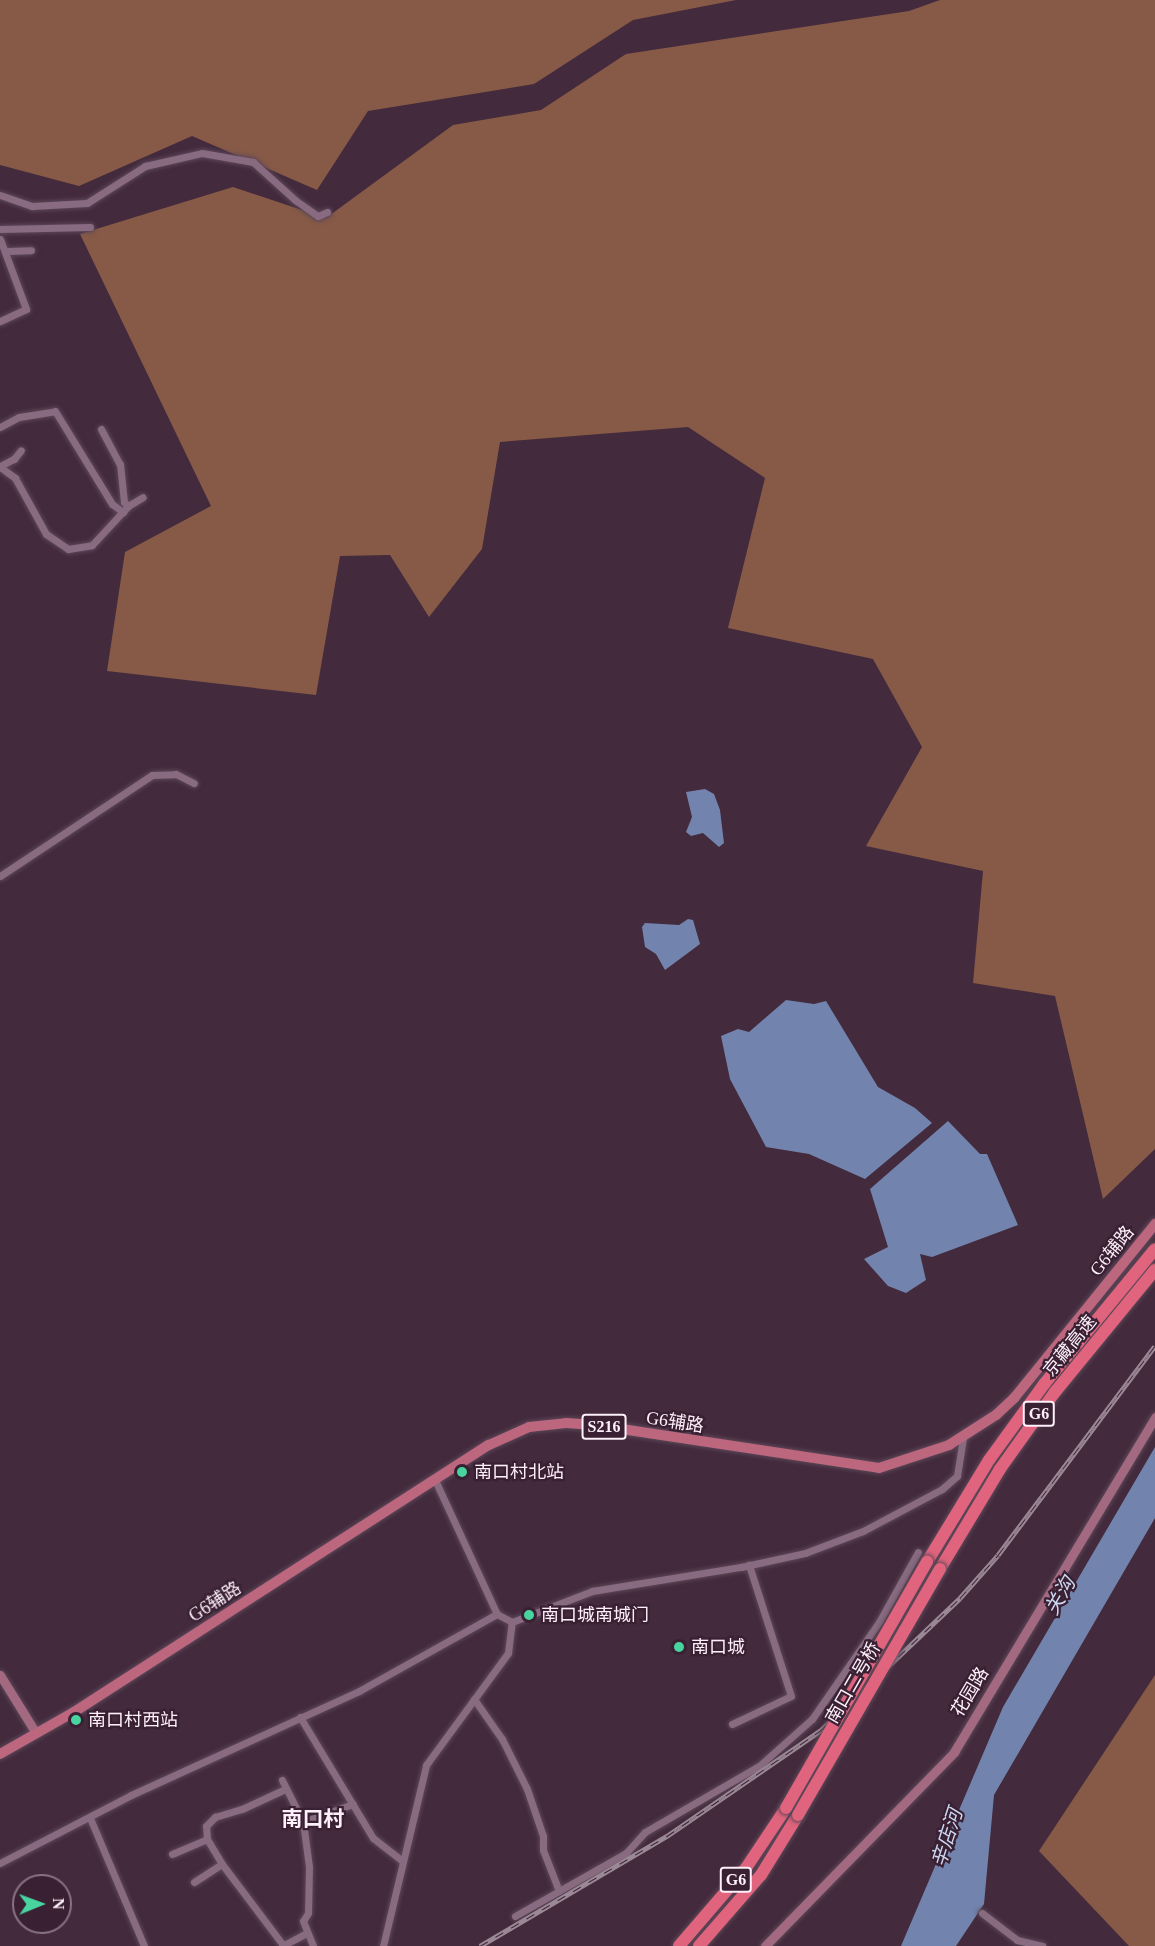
<!DOCTYPE html>
<meta charset="utf-8">
<style>
body{margin:0}
#map{position:relative;width:1155px;height:1946px;overflow:hidden;background:#432a3d;font-family:"Times New Roman","Noto Sans SC",serif}
div>[style]{position:absolute}
[style*='--x']{left:calc(var(--x)*1px);top:calc(var(--y)*1px);width:calc(var(--w)*1px);rotate:calc(var(--a)*1deg)}
.forest>*{inset:0;background:#875a47}
.water>*{inset:0;background:#7284ad}
.roads{filter:drop-shadow(0 0 2px #5c4757) drop-shadow(0 0 2px #5c4757)}
.street>*{height:7px;margin:-3.5px;padding:0 3.5px;transform-origin:3.5px;border-radius:3.5px;background:#886b81}
.secondary>*{height:9px;margin:-4.5px;padding:0 4.5px;transform-origin:4.5px;border-radius:4.5px;background:#a26980}
.primary>*{height:10px;margin:-5px;padding:0 5px;transform-origin:5px;border-radius:5px;background:#bd677f}
.highway>*{height:12px;margin:-6px;padding:0 6px;transform-origin:6px;border-radius:6px;background:#e0647d}
.rail>*{height:5px;margin-top:-2.5px;transform-origin:0;background:repeating-linear-gradient(90deg,#392033 0 9px,#9b8896 0 18px);box-sizing:border-box;border-block:2px solid #9b8896}
.bridges{filter:drop-shadow(0 0 2px #5c4757) drop-shadow(0 0 2px #5c4757)}
.highway-bridge>*{height:12px;margin:-6px;padding:0 6px;transform-origin:6px;border-radius:6px;background:#e0647d}
.dots>*{width:16px;height:16px;translate:-50% -50%;box-sizing:border-box;border:3px solid #392033;border-radius:50%}
span{translate:-50% -50%;white-space:nowrap;text-align:center;line-height:1.15;-webkit-text-stroke:4.5px #392033;paint-order:stroke}
.shield-label span{padding:2px 4px;background:#392033;border:2px solid;border-radius:4px;-webkit-text-stroke-width:0}
.shield-label{font-size:16px;color:#fdf0fa;font-weight:700}
.street-label{font-size:18px;color:#fdf0fa}
.poi-label{font-size:18px;color:#fdf0fa}
.left{translate:0 -50%;text-align:left}
.water-label{font-size:20px;color:#cdd9f3;font-style:italic}
.quarter-label{font-size:21px;color:#fdf0fa;font-weight:700}
.north{position:absolute;left:12px;top:1874px;width:60px;height:60px;box-sizing:border-box;background:#392033;border:2px solid #877383;border-radius:50%;rotate:89deg;font-size:16px;font-weight:700;line-height:24px;text-align:center;color:#fdf0fa}
.north::after{content:'';display:block;margin:auto;width:21px;height:27px;background:#47d49e;clip-path:polygon(50% 0,100% 100%,50% 72%,0 100%)}
</style>
<div id="map">
<div class="forest">
<div style="clip-path:polygon(0 0,736px 0,633px 20px,534px 84px,368px 111px,317px 190px,192px 136px,79px 186px,0 165px)"></div>
<div style="clip-path:polygon(940px 0,1155px 0,1155px 1149px,1103px 1199px,1055px 996px,973px 983px,983px 871px,866px 846px,922px 747px,873px 659px,728px 628px,765px 478px,688px 427px,500px 442px,482px 549px,429px 617px,390px 555px,340px 556px,316px 695px,107px 671px,125px 552px,211px 506px,80px 234px,233px 187px,326px 218px,453px 125px,541px 110px,626px 54px,909px 11px)"></div>
<div style="clip-path:polygon(1155px 1675px,1155px 1946px,1129px 1946px,1039px 1851px)"></div>
</div>
<div class="water">
<div style="clip-path:polygon(705px 789px,714px 794px,720px 810px,724px 843px,719px 847px,703px 833px,691px 836px,686px 832px,692px 817px,686px 792px)"></div>
<div style="clip-path:polygon(688px 919px,693px 920px,700px 944px,665px 970px,656px 954px,645px 947px,642px 927px,645px 923px,679px 925px)"></div>
<div style="clip-path:polygon(786px 1000px,814px 1004px,826px 1001px,878px 1087px,915px 1108px,932px 1123px,865px 1179px,809px 1154px,766px 1147px,730px 1079px,721px 1036px,738px 1029px,749px 1032px)"></div>
<div style="clip-path:polygon(948px 1121px,980px 1154px,987px 1154px,1018px 1225px,932px 1257px,920px 1254px,926px 1280px,906px 1293px,888px 1286px,864px 1259px,888px 1247px,870px 1189px)"></div>
<div style="clip-path:polygon(1155px 1447px,1155px 1518px,994px 1795px,984px 1904px,956px 1946px,901px 1946px,1003px 1707px)"></div>
</div>
<div class="roads">
<div class="street">
<div style="--x:0;--y:195;--w:34;--a:19"></div>
<div style="--x:32;--y:206;--w:55;--a:-3.1"></div>
<div style="--x:87;--y:203;--w:69;--a:-32.5"></div>
<div style="--x:145;--y:166;--w:58;--a:-12.8"></div>
<div style="--x:202;--y:153;--w:52;--a:10"></div>
<div style="--x:253;--y:162;--w:57;--a:42.1"></div>
<div style="--x:295;--y:200;--w:28;--a:35"></div>
<div style="--x:318;--y:216;--w:10;--a:-24"></div>
<div style="--x:0;--y:229;--w:90;--a:-1.3"></div>
<div style="--x:0;--y:239;--w:75;--a:69.6"></div>
<div style="--x:26;--y:309;--w:29;--a:155"></div>
<div style="--x:8;--y:251;--w:23;--a:-2"></div>
<div style="--x:0;--y:427;--w:21;--a:-28"></div>
<div style="--x:19;--y:417;--w:36;--a:-9"></div>
<div style="--x:55;--y:411;--w:109;--a:58.5"></div>
<div style="--x:112;--y:504;--w:14;--a:36"></div>
<div style="--x:101;--y:429;--w:40;--a:62"></div>
<div style="--x:120;--y:464;--w:38;--a:84"></div>
<div style="--x:124;--y:502;--w:6;--a:45"></div>
<div style="--x:0;--y:466;--w:16;--a:-27"></div>
<div style="--x:14;--y:459;--w:11;--a:-52"></div>
<div style="--x:0;--y:467;--w:19;--a:36"></div>
<div style="--x:15;--y:478;--w:64;--a:61"></div>
<div style="--x:46;--y:534;--w:27;--a:34"></div>
<div style="--x:68;--y:549;--w:24;--a:-9"></div>
<div style="--x:92;--y:545;--w:53;--a:-47.3"></div>
<div style="--x:128;--y:506;--w:17;--a:-31"></div>
<div style="--x:0;--y:876;--w:182;--a:-33.6"></div>
<div style="--x:152;--y:775;--w:24;--a:-2"></div>
<div style="--x:176;--y:774;--w:20;--a:27"></div>
<div style="--x:435;--y:1480;--w:148;--a:65.2"></div>
<div style="--x:497;--y:1614;--w:17;--a:28"></div>
<div style="--x:512;--y:1622;--w:86;--a:-21.2"></div>
<div style="--x:592;--y:1591;--w:151;--a:-9.2"></div>
<div style="--x:741;--y:1567;--w:66;--a:-12.3"></div>
<div style="--x:805;--y:1553;--w:62;--a:-20.8"></div>
<div style="--x:863;--y:1531;--w:89;--a:-28"></div>
<div style="--x:942;--y:1489;--w:20;--a:-41"></div>
<div style="--x:957;--y:1476;--w:39;--a:-81"></div>
<div style="--x:474;--y:1699;--w:49;--a:55"></div>
<div style="--x:502;--y:1739;--w:56;--a:63.4"></div>
<div style="--x:527;--y:1789;--w:50;--a:71.2"></div>
<div style="--x:543;--y:1836;--w:14;--a:90"></div>
<div style="--x:543;--y:1850;--w:44;--a:68.7"></div>
<div style="--x:300;--y:1717;--w:141;--a:58.9"></div>
<div style="--x:373;--y:1838;--w:37;--a:38"></div>
<div style="--x:732;--y:1724;--w:65;--a:-25.4"></div>
<div style="--x:791;--y:1696;--w:138;--a:-107.8"></div>
<div style="--x:282;--y:1780;--w:47;--a:63.4"></div>
<div style="--x:303;--y:1822;--w:45;--a:82.4"></div>
<div style="--x:309;--y:1867;--w:46;--a:91.2"></div>
<div style="--x:308;--y:1913;--w:9;--a:122"></div>
<div style="--x:303;--y:1921;--w:27;--a:68"></div>
<div style="--x:90;--y:1818;--w:139;--a:67.1"></div>
<div style="--x:303;--y:1822;--w:53;--a:-19.8"></div>
<div style="--x:172;--y:1854;--w:38;--a:-23"></div>
<div style="--x:0;--y:1863;--w:148;--a:-27.4"></div>
<div style="--x:131;--y:1795;--w:251;--a:-24.5"></div>
<div style="--x:359;--y:1691;--w:158;--a:-29.2"></div>
<div style="--x:194;--y:1882;--w:33;--a:-33"></div>
<div style="--x:982;--y:1913;--w:44;--a:37.6"></div>
<div style="--x:1017;--y:1940;--w:26;--a:13"></div>
<div style="--x:515;--y:1916;--w:128;--a:-29.6"></div>
<div style="--x:626;--y:1853;--w:28;--a:-48"></div>
<div style="--x:645;--y:1832;--w:132;--a:-30.1"></div>
<div style="--x:759;--y:1766;--w:71;--a:-41.6"></div>
<div style="--x:812;--y:1719;--w:118;--a:-55.4"></div>
<div style="--x:879;--y:1622;--w:80;--a:-60.9"></div>
<div style="--x:283;--y:1945;--w:101;--a:-127"></div>
<div style="--x:222;--y:1864;--w:29;--a:-121"></div>
<div style="--x:207;--y:1839;--w:13;--a:-94"></div>
<div style="--x:206;--y:1826;--w:13;--a:-45"></div>
<div style="--x:215;--y:1817;--w:28;--a:-17"></div>
<div style="--x:242;--y:1809;--w:47;--a:-24.9"></div>
<div style="--x:282;--y:1946;--w:26;--a:-28"></div>
<div style="--x:383;--y:1946;--w:186;--a:-76.6"></div>
<div style="--x:426;--y:1765;--w:139;--a:-53.8"></div>
<div style="--x:508;--y:1653;--w:31;--a:-83"></div>
</div>
<div class="secondary">
<div style="--x:0;--y:1675;--w:68;--a:58.2"></div>
<div style="--x:765;--y:1946;--w:271;--a:-45.7"></div>
<div style="--x:954;--y:1752;--w:391;--a:-59"></div>
</div>
<div class="primary">
<div style="--x:0;--y:1754;--w:85;--a:-29.6"></div>
<div style="--x:74;--y:1712;--w:493;--a:-32.8"></div>
<div style="--x:489;--y:1445;--w:44;--a:-24.2"></div>
<div style="--x:529;--y:1427;--w:37;--a:-6"></div>
<div style="--x:566;--y:1423;--w:29;--a:4"></div>
<div style="--x:595;--y:1425;--w:287;--a:8.6"></div>
<div style="--x:879;--y:1468;--w:74;--a:-18.2"></div>
<div style="--x:949;--y:1445;--w:56;--a:-32.6"></div>
<div style="--x:996;--y:1415;--w:26;--a:-43"></div>
<div style="--x:1015;--y:1397;--w:223;--a:-51"></div>
</div>
<div class="highway">
<div style="--x:927;--y:1562;--w:119;--a:-58.7"></div>
<div style="--x:989;--y:1460;--w:95;--a:-54"></div>
<div style="--x:1045;--y:1383;--w:173;--a:-50.6"></div>
<div style="--x:940;--y:1569;--w:117;--a:-59"></div>
<div style="--x:1000;--y:1469;--w:95;--a:-54.5"></div>
<div style="--x:1055;--y:1392;--w:158;--a:-50.7"></div>
<div style="--x:679;--y:1946;--w:103;--a:-49.3"></div>
<div style="--x:746;--y:1868;--w:72;--a:-56.3"></div>
<div style="--x:699;--y:1946;--w:94;--a:-48.9"></div>
<div style="--x:761;--y:1875;--w:70;--a:-58.3"></div>
</div>
</div>
<div class="rail">
<div style="--x:480;--y:1946;--w:217;--a:-30.5"></div>
<div style="--x:667;--y:1836;--w:186;--a:-34.5"></div>
<div style="--x:820;--y:1731;--w:193;--a:-43.5"></div>
<div style="--x:960;--y:1598;--w:57;--a:-48.5"></div>
<div style="--x:998;--y:1555;--w:261;--a:-53.1"></div>
</div>
<div class="bridges">
<div class="highway-bridge">
<div style="--x:786;--y:1808;--w:284;--a:-60.2"></div>
<div style="--x:798;--y:1815;--w:284;--a:-60"></div>
</div>
</div>
<div class="dots">
<div style="left:462px;top:1472px;background:#47d49e"></div>
<div style="left:529px;top:1615px;background:#47d49e"></div>
<div style="left:679px;top:1647px;background:#47d49e"></div>
<div style="left:76px;top:1720px;background:#47d49e"></div>
</div>
<div class="shield-label">
<span style="left:1039px;top:1414px">G6</span>
<span style="left:604px;top:1427px">S216</span>
<span style="left:736px;top:1880px">G6</span>
</div>
<div class="street-label">
<span style="left:1112px;top:1251px;rotate:-51deg">G6辅路</span>
<span style="left:1070px;top:1346px;rotate:-51deg">京藏高速</span>
<span style="left:675px;top:1422px;rotate:9deg">G6辅路</span>
<span style="left:215px;top:1602px;rotate:-33deg">G6辅路</span>
<span style="left:853px;top:1683px;rotate:-60deg">南口二号桥</span>
<span style="left:970px;top:1692px;rotate:-59deg">花园路</span>
</div>
<div class="poi-label">
<span class="left" style="left:474px;top:1472px">南口村北站</span>
<span class="left" style="left:541px;top:1615px">南口城南城门</span>
<span class="left" style="left:691px;top:1647px">南口城</span>
<span class="left" style="left:88px;top:1720px">南口村西站</span>
</div>
<div class="water-label">
<span style="left:1060px;top:1596px;rotate:-60deg">关沟</span>
<span style="left:947px;top:1838px;rotate:-72deg">辛店河</span>
</div>
<div class="quarter-label">
<span style="left:313px;top:1819px">南口村</span>
</div>
<div class="north">N</div>
</div>
